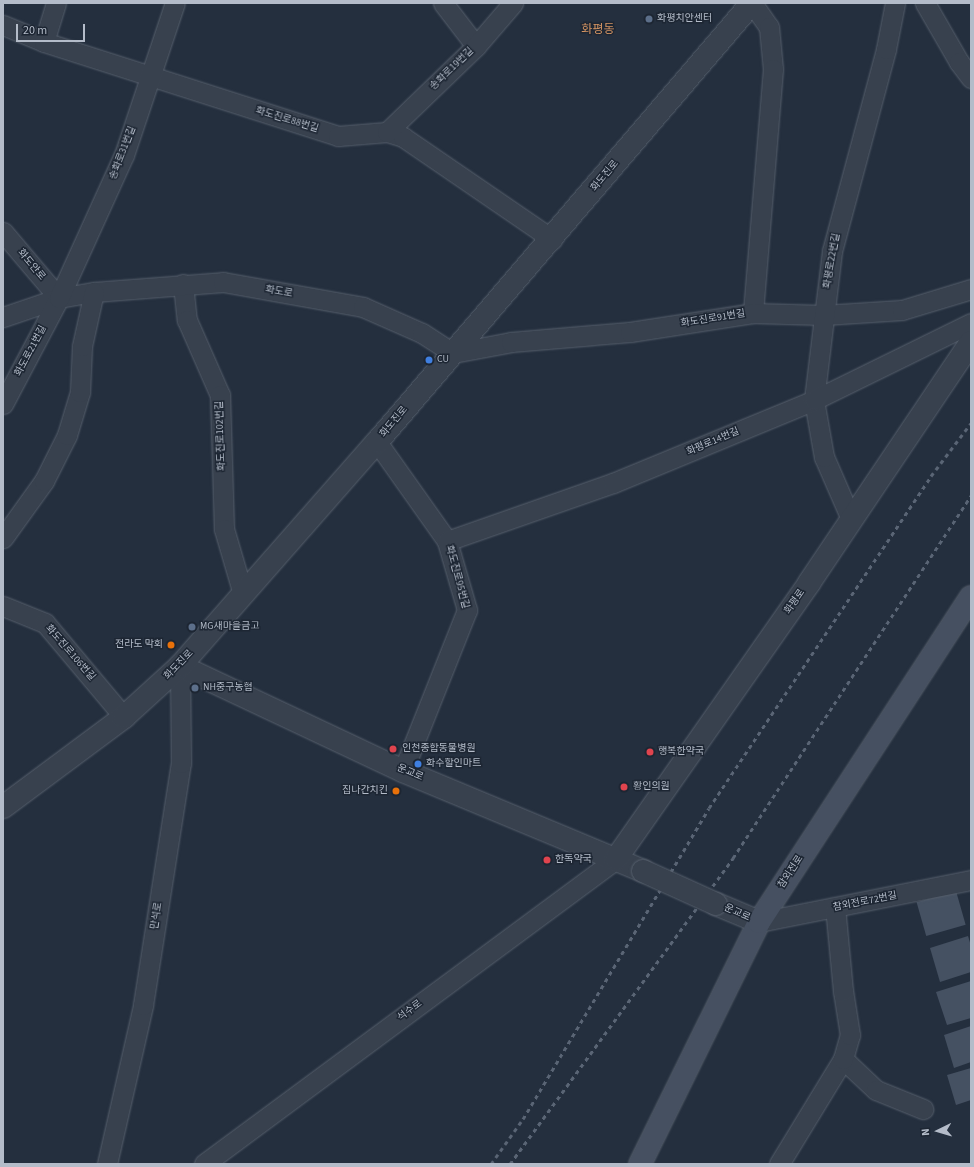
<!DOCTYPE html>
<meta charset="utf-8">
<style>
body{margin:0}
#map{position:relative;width:974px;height:1167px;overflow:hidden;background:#242f3e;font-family:"Source Sans 3","Noto Sans KR",sans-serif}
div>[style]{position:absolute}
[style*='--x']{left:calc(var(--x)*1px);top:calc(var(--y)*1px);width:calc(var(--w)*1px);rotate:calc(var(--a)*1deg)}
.building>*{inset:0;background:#455162;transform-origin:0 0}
.roads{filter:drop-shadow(0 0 1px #565f6c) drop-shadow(0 0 1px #565f6c)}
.minor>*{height:19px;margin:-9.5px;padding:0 9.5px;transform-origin:9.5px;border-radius:9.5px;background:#38414e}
.tertiary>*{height:22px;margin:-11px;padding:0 11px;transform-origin:11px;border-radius:11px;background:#38414e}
.secondary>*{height:22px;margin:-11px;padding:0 11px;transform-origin:11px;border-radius:11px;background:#465061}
.rail>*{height:3px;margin-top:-1.5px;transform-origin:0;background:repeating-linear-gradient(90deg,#5a6575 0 4px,transparent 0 8px)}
.bridges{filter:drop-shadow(0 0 1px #565f6c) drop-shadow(0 0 1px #565f6c)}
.tertiary-bridge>*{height:22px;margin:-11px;padding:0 11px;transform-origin:11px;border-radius:11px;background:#38414e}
.dots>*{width:11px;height:11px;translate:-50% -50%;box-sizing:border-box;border:2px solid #1d2633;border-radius:50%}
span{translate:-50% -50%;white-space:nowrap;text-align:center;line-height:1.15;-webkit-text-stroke:3px #1d2633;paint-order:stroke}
.poi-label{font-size:10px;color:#b4bcc9}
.left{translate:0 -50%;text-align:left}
.right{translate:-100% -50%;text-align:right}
.street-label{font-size:10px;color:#b4bcc9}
.quarter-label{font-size:12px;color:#d59563}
.frame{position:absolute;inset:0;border:4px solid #b4bcc9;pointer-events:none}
.north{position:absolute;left:918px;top:1111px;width:40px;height:40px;-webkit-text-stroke:3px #1d2633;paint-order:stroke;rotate:265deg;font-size:11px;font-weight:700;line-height:16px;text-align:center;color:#b4bcc9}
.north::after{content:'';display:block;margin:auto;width:14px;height:18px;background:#b4bcc9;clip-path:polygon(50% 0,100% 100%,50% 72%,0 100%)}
.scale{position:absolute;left:16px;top:24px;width:69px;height:18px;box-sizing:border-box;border:2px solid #b4bcc9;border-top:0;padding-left:5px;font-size:12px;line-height:14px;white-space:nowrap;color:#b4bcc9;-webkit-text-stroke:3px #1d2633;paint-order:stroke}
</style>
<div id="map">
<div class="building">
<div style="left:956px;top:891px;width:35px;height:41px;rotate:74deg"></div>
<div style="clip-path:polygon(968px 936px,971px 946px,971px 972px,940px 982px,930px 948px)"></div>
<div style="clip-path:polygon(971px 981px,971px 1018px,947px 1025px,936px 992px)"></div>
<div style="clip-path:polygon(971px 1026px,971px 1062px,954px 1068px,944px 1035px)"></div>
<div style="clip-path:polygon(971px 1068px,971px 1100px,956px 1105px,947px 1075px)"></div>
</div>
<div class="roads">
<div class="minor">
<div style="--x:443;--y:3;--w:54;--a:52.5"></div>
<div style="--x:752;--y:3;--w:29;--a:55"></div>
<div style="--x:769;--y:27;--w:42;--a:84.6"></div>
<div style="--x:773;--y:69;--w:245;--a:94.7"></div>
<div style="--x:925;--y:3;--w:68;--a:60"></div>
<div style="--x:959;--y:62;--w:20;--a:53"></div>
<div style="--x:3;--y:25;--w:44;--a:22.5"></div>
<div style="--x:44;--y:42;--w:309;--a:17.7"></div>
<div style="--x:338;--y:136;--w:49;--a:-4.7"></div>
<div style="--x:387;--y:132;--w:17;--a:17"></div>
<div style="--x:403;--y:137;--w:181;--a:34.4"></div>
<div style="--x:44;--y:42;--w:41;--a:-72.9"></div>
<div style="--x:387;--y:132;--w:124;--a:-44"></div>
<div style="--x:476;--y:46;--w:57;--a:-49.3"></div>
<div style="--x:3;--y:232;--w:87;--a:49.7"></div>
<div style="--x:183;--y:284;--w:36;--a:84"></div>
<div style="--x:187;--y:320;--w:82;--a:66.3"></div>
<div style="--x:220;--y:395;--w:134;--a:88.3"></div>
<div style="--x:224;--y:529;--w:68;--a:73.7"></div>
<div style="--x:3;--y:317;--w:59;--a:-18.7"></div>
<div style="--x:59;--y:298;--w:36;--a:-10"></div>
<div style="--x:94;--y:292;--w:129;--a:-4.4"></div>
<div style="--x:223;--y:282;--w:142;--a:10.1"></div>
<div style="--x:363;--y:307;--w:64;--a:23.8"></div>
<div style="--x:422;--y:333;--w:37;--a:33"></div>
<div style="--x:453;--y:353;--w:59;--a:-10.7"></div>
<div style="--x:511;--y:342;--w:119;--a:-4.8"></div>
<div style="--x:630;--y:332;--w:124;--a:-8.8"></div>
<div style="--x:753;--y:313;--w:71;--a:1.6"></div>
<div style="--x:824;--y:315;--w:78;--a:-3.7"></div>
<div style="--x:902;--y:310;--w:72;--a:-16.9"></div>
<div style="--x:3;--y:404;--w:120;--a:-62.2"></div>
<div style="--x:59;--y:298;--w:157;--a:-65.6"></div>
<div style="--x:124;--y:155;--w:160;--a:-71.5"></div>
<div style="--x:377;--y:442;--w:121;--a:54.7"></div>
<div style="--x:447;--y:541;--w:72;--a:73.8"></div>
<div style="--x:467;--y:610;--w:173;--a:111.7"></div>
<div style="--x:851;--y:519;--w:68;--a:-113.5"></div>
<div style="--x:824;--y:457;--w:58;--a:-100"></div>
<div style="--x:814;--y:400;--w:150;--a:-83.1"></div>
<div style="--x:832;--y:251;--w:209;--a:-75"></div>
<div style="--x:886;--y:49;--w:47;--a:-78.9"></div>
<div style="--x:3;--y:538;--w:70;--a:-54.3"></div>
<div style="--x:44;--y:481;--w:51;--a:-63.4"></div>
<div style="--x:67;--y:435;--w:45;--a:-73.2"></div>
<div style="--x:80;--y:392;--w:46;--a:-87.5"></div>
<div style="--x:82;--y:346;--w:55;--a:-77.5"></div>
<div style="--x:447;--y:541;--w:176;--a:-19.3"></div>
<div style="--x:613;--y:483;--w:217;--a:-22.4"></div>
<div style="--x:814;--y:400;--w:175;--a:-26.1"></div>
<div style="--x:3;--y:606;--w:45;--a:22"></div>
<div style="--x:45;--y:623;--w:123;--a:50"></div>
<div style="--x:759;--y:922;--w:216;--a:-11.2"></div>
<div style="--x:843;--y:1059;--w:45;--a:43.2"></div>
<div style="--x:876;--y:1090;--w:51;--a:22"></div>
<div style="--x:107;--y:1164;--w:163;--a:-77.2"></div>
<div style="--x:143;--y:1005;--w:245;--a:-81.1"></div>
<div style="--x:181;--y:763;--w:97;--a:-90.6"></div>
<div style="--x:204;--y:1164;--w:513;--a:-36.51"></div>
<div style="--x:779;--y:1164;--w:123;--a:-58.6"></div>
<div style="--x:843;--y:1059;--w:25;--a:-74"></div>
<div style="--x:850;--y:1035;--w:45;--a:-99"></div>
<div style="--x:843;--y:991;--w:84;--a:-95.4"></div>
</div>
<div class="tertiary">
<div style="--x:180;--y:666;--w:246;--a:25.2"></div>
<div style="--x:403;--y:771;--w:260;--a:22.6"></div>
<div style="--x:3;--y:807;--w:151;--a:-36.6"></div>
<div style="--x:124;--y:717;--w:76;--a:-42.3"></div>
<div style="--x:180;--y:666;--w:298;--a:-48.7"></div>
<div style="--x:377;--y:442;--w:577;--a:-49.5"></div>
<div style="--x:616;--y:859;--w:337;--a:-55"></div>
<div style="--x:809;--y:583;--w:290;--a:-56.1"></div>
<div style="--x:716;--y:904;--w:47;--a:22.7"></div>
</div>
<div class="secondary">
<div style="--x:640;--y:1164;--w:270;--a:-63.8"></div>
<div style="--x:759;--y:922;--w:388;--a:-56.9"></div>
</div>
</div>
<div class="rail">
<div style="--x:491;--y:1164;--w:55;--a:-54.6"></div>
<div style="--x:523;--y:1119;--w:362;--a:-59.1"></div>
<div style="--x:709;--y:808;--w:399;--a:-56.2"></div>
<div style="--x:931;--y:476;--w:66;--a:-53"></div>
<div style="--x:510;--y:1164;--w:379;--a:-53.9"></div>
<div style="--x:733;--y:858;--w:434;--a:-56.7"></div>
</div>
<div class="bridges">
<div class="tertiary-bridge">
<div style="--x:643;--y:871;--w:80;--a:24.3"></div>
</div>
</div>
<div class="dots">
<div style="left:649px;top:19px;background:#5c6f8a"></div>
<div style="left:429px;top:360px;background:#3f7fe0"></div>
<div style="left:192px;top:627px;background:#5c6f8a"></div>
<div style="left:171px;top:645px;background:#e8710a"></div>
<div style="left:195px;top:688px;background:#5c6f8a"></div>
<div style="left:393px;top:749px;background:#e0444e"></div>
<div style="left:650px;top:752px;background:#e0444e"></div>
<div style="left:418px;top:764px;background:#3f7fe0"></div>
<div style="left:624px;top:787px;background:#e0444e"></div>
<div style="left:396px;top:791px;background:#e8710a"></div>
<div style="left:547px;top:860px;background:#e0444e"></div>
</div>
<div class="poi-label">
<span class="left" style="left:657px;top:19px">화평치안센터</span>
<span class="left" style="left:437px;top:360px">CU</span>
<span class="left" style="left:200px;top:627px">MG새마을금고</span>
<span class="right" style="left:163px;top:645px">전라도 막회</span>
<span class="left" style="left:203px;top:688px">NH중구농협</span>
<span class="left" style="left:402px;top:749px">인천종합동물병원</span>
<span class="left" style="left:658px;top:752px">행복한약국</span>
<span class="left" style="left:426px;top:764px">화수할인마트</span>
<span class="left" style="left:633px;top:787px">황인의원</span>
<span class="right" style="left:388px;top:791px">집나간치킨</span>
<span class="left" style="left:555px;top:860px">한독약국</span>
</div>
<div class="street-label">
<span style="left:452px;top:69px;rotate:-44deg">송화로19번길</span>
<span style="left:287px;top:120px;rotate:17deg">화도진로88번길</span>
<span style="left:123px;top:153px;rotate:-69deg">송화로31번길</span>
<span style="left:605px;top:176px;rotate:-50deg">화도진로</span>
<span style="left:832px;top:261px;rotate:-80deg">화평로22번길</span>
<span style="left:31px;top:265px;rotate:50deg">화도안로</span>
<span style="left:279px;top:292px;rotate:10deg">화도로</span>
<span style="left:713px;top:319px;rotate:-9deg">화도진로91번길</span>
<span style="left:31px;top:351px;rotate:-62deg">화도로21번길</span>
<span style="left:394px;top:422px;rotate:-50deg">화도진로</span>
<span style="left:221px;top:436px;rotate:-92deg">화도진로102번길</span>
<span style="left:713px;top:442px;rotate:-23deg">화평로14번길</span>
<span style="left:457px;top:577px;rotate:75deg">화도진로95번길</span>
<span style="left:795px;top:602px;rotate:-55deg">화평로</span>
<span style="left:70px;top:653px;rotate:49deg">화도진로106번길</span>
<span style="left:179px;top:665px;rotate:-46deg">화도진로</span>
<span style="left:410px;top:773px;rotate:23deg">운교로</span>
<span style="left:791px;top:872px;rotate:-57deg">참외전로</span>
<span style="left:865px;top:902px;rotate:-11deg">참외전로72번길</span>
<span style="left:737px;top:913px;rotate:24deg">운교로</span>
<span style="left:157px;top:916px;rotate:-81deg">만석로</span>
<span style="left:410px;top:1011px;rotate:-37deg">석수로</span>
</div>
<div class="quarter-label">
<span style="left:598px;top:30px">화평동</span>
</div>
<div class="frame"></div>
<div class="north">N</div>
<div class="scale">20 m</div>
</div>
